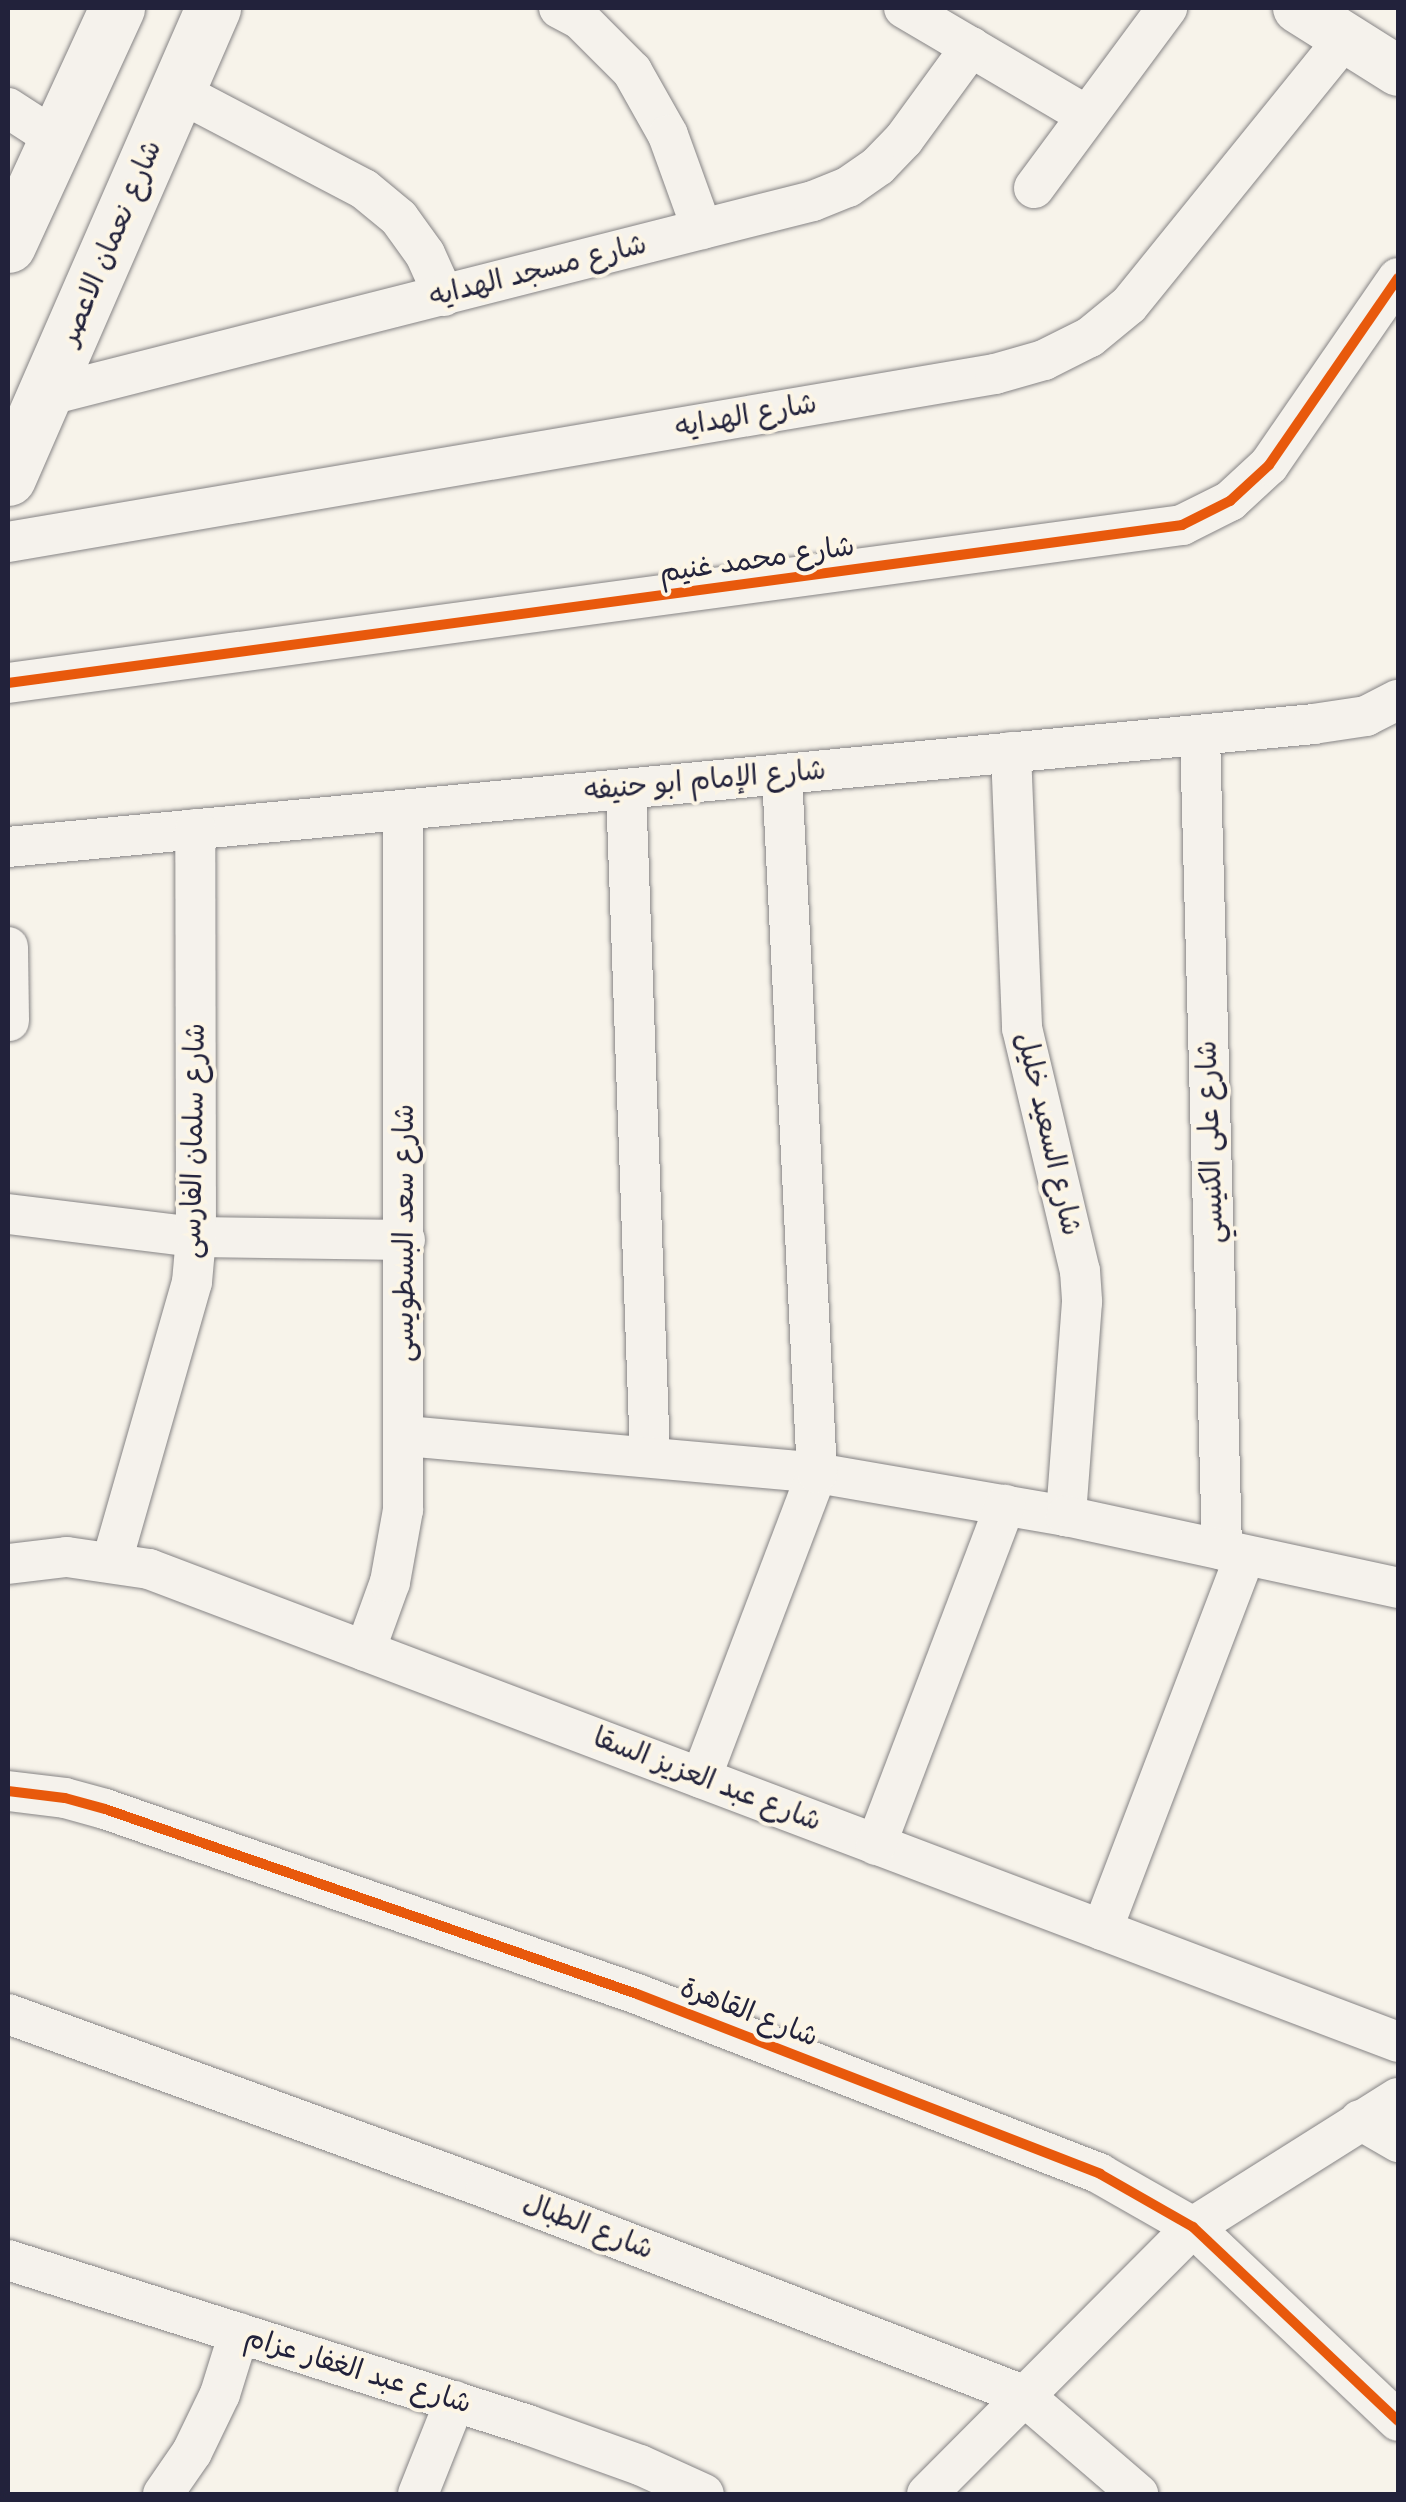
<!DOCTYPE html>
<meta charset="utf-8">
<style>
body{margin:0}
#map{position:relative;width:1406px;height:2502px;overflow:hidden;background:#f7f3ea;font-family:"Balsamiq Sans","Playpen Sans Arabic",sans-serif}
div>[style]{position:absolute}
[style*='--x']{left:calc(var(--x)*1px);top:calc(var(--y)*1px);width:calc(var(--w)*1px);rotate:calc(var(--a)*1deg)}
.roads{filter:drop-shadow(0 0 2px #868485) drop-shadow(0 0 2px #868485)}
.minor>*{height:40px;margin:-20px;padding:0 20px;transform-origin:20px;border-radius:20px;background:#f5f2ec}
.tertiary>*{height:50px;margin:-25px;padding:0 25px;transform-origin:25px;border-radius:25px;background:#f5f2ec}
.secondary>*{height:55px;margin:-27.5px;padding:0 27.5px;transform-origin:27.5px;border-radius:27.5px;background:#f5f2ec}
.cycleway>*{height:10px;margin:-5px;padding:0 5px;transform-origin:5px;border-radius:5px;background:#e8590c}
span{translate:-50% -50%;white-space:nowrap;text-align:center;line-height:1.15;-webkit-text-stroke:8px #fcf5e5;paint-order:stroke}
.street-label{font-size:28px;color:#22223b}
.frame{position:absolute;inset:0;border:10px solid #22223b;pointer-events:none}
</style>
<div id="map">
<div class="roads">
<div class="minor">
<div style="--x:559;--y:8;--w:24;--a:28"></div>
<div style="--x:580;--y:19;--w:74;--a:45"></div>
<div style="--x:632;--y:71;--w:73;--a:60.6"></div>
<div style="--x:668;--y:135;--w:100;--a:70.1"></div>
<div style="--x:904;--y:8;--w:212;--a:30.5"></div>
<div style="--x:177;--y:91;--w:211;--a:27.7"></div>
<div style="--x:364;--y:189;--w:45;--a:39.6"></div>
<div style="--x:399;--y:218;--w:44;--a:54.2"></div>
<div style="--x:425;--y:254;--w:46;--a:65.7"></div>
<div style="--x:8;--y:108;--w:57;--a:32.9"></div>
<div style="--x:1034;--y:188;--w:224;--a:-53.5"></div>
<div style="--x:45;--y:396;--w:792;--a:-14.25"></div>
<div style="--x:813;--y:201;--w:38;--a:-22"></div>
<div style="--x:848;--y:187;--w:37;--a:-35"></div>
<div style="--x:878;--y:166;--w:37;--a:-46"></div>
<div style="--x:904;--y:139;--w:114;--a:-53.9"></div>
<div style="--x:8;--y:542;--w:1001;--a:-9.66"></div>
<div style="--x:995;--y:374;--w:51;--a:-15.9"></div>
<div style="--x:1044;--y:360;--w:51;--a:-26.6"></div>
<div style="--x:1090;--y:337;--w:50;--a:-39.4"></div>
<div style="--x:1129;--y:305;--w:345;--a:-51"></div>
<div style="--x:8;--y:683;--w:1185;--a:-7.66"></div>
<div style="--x:1182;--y:525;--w:54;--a:-26.6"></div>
<div style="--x:1230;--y:501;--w:53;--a:-42.7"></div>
<div style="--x:1269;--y:465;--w:227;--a:-55.4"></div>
<div style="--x:1200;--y:735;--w:815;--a:88.45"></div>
<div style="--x:1011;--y:752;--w:276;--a:87.7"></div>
<div style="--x:1022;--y:1028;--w:250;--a:76.6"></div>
<div style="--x:1080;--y:1271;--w:31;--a:86"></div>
<div style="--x:1082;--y:1302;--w:215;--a:94.3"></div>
<div style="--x:626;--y:789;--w:667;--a:87.94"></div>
<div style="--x:8;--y:847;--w:1311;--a:-5.38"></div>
<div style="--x:1313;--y:724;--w:54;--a:-8.6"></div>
<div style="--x:1366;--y:716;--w:36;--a:-27"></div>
<div style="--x:8;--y:947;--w:74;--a:89.2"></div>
<div style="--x:8;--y:1214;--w:189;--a:7"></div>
<div style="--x:196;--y:1237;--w:209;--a:0.8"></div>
<div style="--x:406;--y:1436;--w:413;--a:5.1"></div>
<div style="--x:817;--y:1473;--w:253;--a:9.8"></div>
<div style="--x:1066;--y:1516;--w:340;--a:12.2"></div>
<div style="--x:112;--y:1561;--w:290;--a:-74"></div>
<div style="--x:192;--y:1282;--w:45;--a:-84.9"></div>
<div style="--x:196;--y:1237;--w:408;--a:-90.1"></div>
<div style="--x:8;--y:1564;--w:59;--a:-6.8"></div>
<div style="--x:67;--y:1557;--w:83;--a:8.3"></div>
<div style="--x:149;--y:1569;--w:1336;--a:20.74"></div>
<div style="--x:365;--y:1651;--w:73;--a:-70.1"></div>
<div style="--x:390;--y:1582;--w:73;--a:-79.8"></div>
<div style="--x:403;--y:1510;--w:700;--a:-90"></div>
<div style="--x:701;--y:1778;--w:326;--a:-69.2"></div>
<div style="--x:817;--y:1473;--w:700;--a:-92.87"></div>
<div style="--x:8;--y:1791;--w:57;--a:7"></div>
<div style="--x:65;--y:1798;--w:41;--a:15.4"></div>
<div style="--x:105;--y:1809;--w:563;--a:19.17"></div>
<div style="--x:637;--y:1994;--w:497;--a:21.2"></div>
<div style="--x:1100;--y:2174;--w:107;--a:29.7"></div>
<div style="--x:1193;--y:2227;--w:282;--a:43.4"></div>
<div style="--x:876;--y:1845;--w:364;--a:-69.2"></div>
<div style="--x:1102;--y:1930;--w:400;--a:-69.1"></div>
<div style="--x:8;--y:2014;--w:509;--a:20"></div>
<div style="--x:486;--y:2188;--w:576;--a:21.08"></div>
<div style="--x:1023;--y:2395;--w:152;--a:40.7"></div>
<div style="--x:1360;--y:2120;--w:44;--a:30.1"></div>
<div style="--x:8;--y:2260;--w:546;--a:17.6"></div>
<div style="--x:528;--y:2425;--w:119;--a:19.7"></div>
<div style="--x:640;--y:2465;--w:70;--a:24.4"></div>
<div style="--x:163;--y:2494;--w:51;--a:-55.4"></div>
<div style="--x:192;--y:2452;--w:64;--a:-64.2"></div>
<div style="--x:220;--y:2394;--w:64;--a:-72.7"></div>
<div style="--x:418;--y:2494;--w:100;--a:-68.3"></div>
<div style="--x:927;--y:2494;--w:377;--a:-45.1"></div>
<div style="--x:1193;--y:2227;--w:242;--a:-32.2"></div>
</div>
<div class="tertiary">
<div style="--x:1298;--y:8;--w:118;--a:32.2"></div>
</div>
<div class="secondary">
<div style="--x:8;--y:245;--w:261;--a:-65.3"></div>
<div style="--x:8;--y:478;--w:513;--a:-66.43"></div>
</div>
</div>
<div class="cycleway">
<div style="--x:8;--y:683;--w:1185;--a:-7.66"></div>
<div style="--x:1182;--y:525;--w:54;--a:-26.6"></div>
<div style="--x:1230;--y:501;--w:53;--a:-42.7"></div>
<div style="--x:1269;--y:465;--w:227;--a:-55.4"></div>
<div style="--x:8;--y:1791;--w:57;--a:7"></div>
<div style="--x:65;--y:1798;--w:41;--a:15.4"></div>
<div style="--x:105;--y:1809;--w:563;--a:19.17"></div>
<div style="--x:637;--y:1994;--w:497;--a:21.2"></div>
<div style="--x:1100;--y:2174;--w:107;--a:29.7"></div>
<div style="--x:1193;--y:2227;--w:282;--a:43.4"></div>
</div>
<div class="street-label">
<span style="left:111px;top:243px;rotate:-67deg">شارع نعمان الاعصر</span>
<span style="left:538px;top:271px;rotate:-14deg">شارع مسجد الهدايه</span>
<span style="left:746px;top:416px;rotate:-10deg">شارع الهدايه</span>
<span style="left:757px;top:560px;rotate:-8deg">شارع محمد غنيم</span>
<span style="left:705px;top:781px;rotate:-5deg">شارع الإمام ابو حنيفه</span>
<span style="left:1048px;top:1134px;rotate:77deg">شارع السعيد خليل</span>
<span style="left:194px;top:1141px;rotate:-89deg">شارع سلمان الفارسى</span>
<span style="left:1211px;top:1142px;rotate:-92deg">شارع على الكنيسي</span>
<span style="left:405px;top:1233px;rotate:-90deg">شارع سعد البسطويسى</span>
<span style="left:707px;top:1780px;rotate:21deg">شارع عبد العزيز السقا</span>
<span style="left:749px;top:2013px;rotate:21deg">شارع القاهرة</span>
<span style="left:588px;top:2227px;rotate:21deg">شارع الطبال</span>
<span style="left:358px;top:2371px;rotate:17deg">شارع عبد الغفار عزام</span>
</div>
<div class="frame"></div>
</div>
